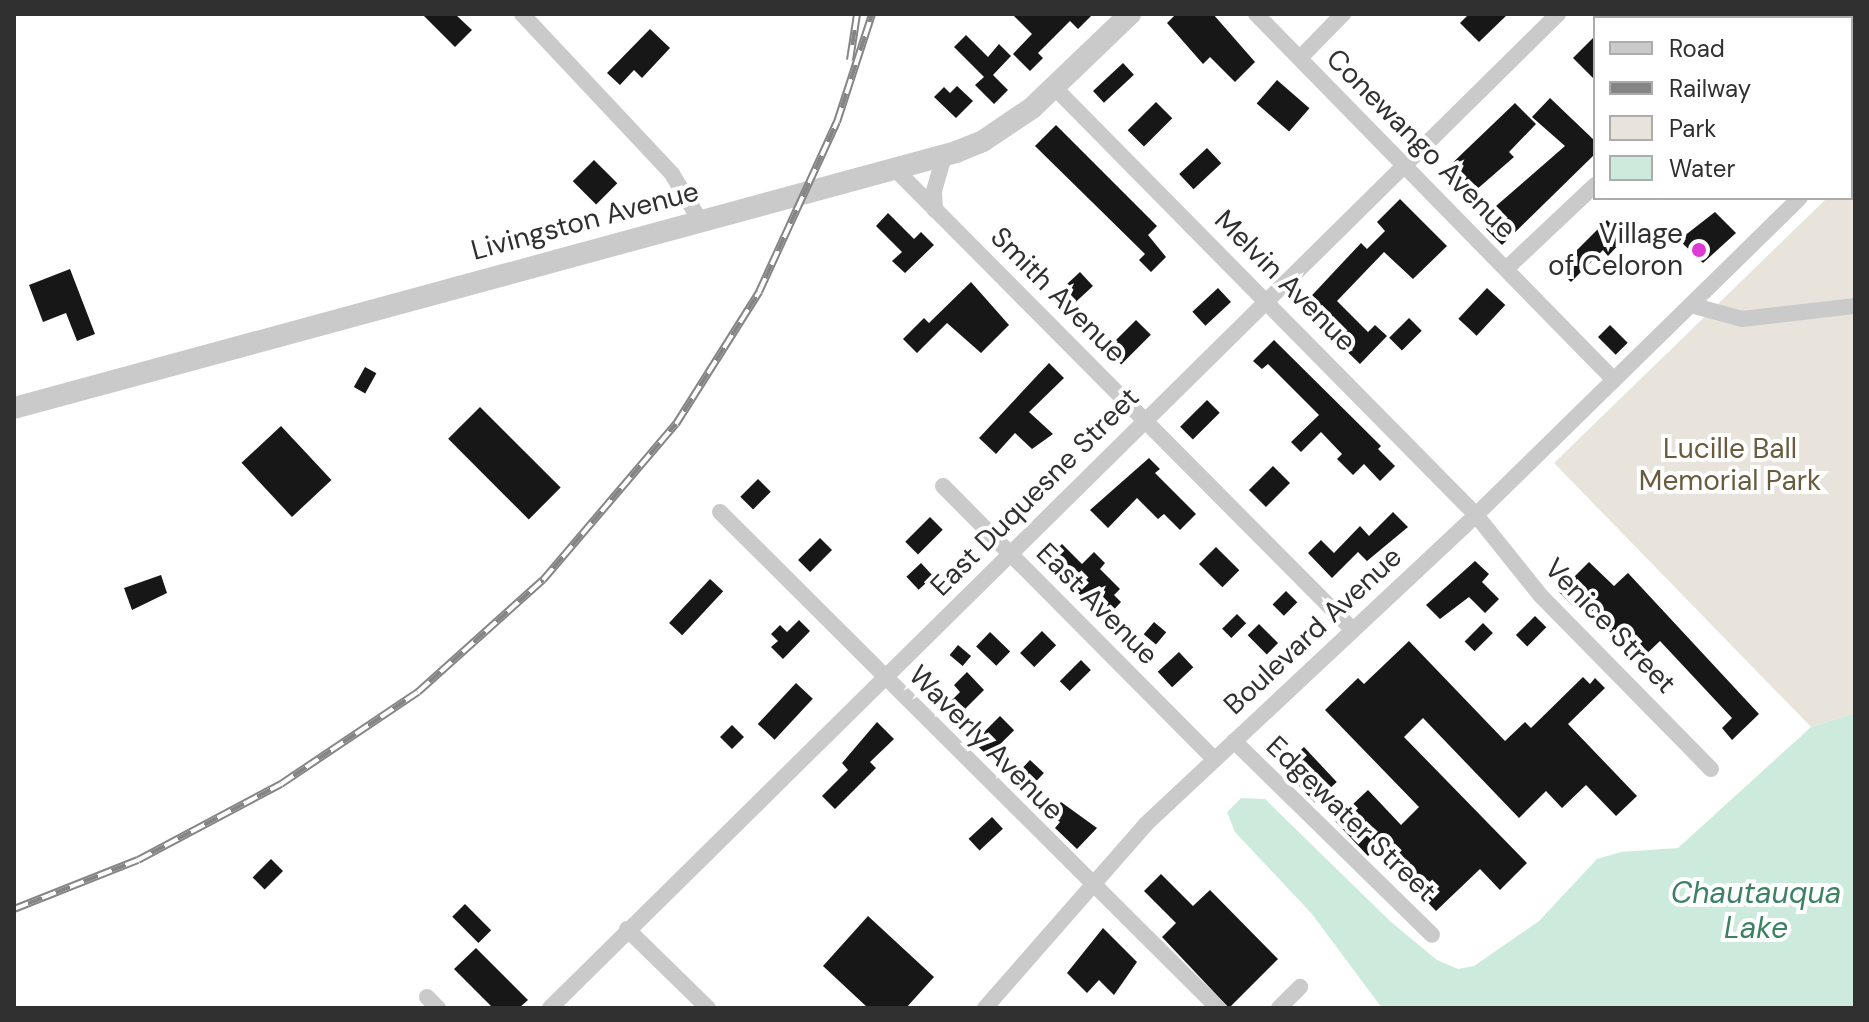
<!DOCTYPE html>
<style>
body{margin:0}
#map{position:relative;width:1869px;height:1022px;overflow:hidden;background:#fff;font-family:"DM Sans",sans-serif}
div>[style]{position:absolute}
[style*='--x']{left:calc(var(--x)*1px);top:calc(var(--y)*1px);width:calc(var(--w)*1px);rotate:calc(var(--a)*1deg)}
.green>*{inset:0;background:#e9e4db}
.water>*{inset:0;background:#ccebdc}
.building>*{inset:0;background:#171717;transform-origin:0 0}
.minor>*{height:16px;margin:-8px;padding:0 8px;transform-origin:8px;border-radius:8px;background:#cacaca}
.tertiary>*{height:22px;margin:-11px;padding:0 11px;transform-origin:11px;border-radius:11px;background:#cacaca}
.rail>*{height:8px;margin-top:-4px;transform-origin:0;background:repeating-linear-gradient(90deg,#fff 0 15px,#858585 0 30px);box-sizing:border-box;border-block:2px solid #858585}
.dots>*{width:22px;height:22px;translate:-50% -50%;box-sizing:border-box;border:4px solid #fff;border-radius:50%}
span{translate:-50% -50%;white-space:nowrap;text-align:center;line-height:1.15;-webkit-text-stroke:8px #fff;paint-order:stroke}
.street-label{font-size:28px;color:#303030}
.poi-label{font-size:28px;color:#303030}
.right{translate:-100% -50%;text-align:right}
.park-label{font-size:28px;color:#6a5b3f}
.water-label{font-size:30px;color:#3c8260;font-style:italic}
.frame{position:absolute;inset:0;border:16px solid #303030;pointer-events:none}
.legend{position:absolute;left:1593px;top:16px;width:260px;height:184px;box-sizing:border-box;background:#fff;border:2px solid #acacac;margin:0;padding:10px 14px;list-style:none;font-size:24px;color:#303030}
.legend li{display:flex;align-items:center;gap:16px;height:40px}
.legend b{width:40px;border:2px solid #acacac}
</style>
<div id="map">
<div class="green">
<div style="clip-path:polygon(1855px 171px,1855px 713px,1811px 727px,1554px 463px,1827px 198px,1851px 198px)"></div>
</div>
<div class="water">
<div style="clip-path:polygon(1855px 713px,1855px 1008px,1382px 1008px,1312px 914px,1235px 832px,1227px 812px,1241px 798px,1265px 799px,1391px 922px,1437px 960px,1458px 969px,1474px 966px,1539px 921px,1597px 859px,1621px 852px,1678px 848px,1811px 727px)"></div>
</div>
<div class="building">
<div style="clip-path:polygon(422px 14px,455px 14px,472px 30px,455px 47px)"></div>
<div style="clip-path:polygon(1012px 14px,1093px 14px,1078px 29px,1070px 21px,1038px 53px,1043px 58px,1030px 71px,1013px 54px,1032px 34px)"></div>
<div style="clip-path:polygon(1176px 14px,1213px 14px,1255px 62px,1235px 82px,1210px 57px,1203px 64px,1167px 23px)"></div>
<div style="clip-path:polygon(1469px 14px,1508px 14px,1479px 42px,1460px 23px)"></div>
<div style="clip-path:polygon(650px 29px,670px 48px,642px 78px,634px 70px,620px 85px,607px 73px)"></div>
<div style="clip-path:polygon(966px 35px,988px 57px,999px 44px,1011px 56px,993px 75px,1008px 90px,994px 104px,975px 85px,984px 77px,954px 47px)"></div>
<div style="clip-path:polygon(1595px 36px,1595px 80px,1573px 58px)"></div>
<div style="left:1123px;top:63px;width:16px;height:41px;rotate:47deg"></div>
<div style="left:1277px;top:80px;width:43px;height:31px;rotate:41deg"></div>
<div style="clip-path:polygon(957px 86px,973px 101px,956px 118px,934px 97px,944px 87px,950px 93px)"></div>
<div style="clip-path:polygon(1550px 98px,1595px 141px,1595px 154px,1502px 245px,1486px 229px,1502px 212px,1496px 206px,1565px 146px,1532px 117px)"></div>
<div style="left:1156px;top:102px;width:23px;height:40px;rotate:45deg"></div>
<div style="clip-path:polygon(1515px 103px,1536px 124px,1509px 152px,1514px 157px,1468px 197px,1443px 172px)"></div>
<div style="clip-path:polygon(1056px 125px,1157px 226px,1148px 235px,1166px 257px,1151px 272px,1139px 260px,1145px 254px,1035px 146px)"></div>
<div style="left:1207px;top:148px;width:21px;height:38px;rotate:47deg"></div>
<div style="left:594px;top:160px;width:33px;height:30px;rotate:45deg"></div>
<div style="clip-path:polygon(1400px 199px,1447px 246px,1413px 279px,1384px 252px,1337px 301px,1368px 332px,1375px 325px,1387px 336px,1360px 364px,1301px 307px,1361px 243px,1367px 249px,1385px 231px,1377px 222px)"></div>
<div style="clip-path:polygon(1715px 212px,1736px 233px,1703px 263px,1679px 240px)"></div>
<div style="clip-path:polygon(888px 213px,914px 239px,921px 232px,934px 245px,905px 273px,892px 261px,902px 252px,876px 226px)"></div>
<div style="clip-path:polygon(1607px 220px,1625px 238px,1608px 256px,1603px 250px,1571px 282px,1558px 269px)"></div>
<div style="clip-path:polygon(70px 269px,95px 334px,77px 341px,66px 313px,43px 322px,29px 285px)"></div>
<div style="left:1080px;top:272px;width:19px;height:35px;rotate:47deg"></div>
<div style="clip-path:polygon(971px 282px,1009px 325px,981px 353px,947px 323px,917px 353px,903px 339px,924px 318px,929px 323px)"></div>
<div style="left:1218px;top:288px;width:19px;height:35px;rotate:47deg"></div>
<div style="left:1487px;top:288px;width:25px;height:42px;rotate:43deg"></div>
<div style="left:1409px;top:318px;width:18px;height:28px;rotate:45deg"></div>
<div style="left:1136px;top:320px;width:21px;height:42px;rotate:45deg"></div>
<div style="left:1610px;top:325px;width:25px;height:17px;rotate:45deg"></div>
<div style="clip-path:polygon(1274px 340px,1381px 446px,1378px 449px,1395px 466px,1380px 481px,1364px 464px,1353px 475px,1337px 459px,1342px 454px,1321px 432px,1301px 452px,1291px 442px,1319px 415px,1268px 364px,1262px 369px,1253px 361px)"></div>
<div style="clip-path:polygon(1049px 363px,1064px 378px,1029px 412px,1053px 434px,1032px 449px,1015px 433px,996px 454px,979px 438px)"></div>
<div style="left:365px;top:367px;width:13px;height:23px;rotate:29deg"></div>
<div style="left:1207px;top:400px;width:18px;height:38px;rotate:45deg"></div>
<div style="left:480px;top:407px;width:114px;height:45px;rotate:45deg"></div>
<div style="left:281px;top:426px;width:74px;height:54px;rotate:47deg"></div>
<div style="clip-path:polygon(1149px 458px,1160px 469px,1155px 473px,1196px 514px,1180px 530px,1164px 514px,1158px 519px,1137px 498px,1108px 528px,1090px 510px)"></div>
<div style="left:1273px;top:466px;width:24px;height:34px;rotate:45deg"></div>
<div style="left:758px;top:479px;width:18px;height:25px;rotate:45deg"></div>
<div style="clip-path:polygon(1393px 512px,1408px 527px,1367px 561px,1358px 552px,1332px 578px,1308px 553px,1321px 540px,1334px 553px,1360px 526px,1369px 536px)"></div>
<div style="left:930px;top:517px;width:18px;height:35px;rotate:45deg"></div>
<div style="left:820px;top:538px;width:17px;height:31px;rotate:45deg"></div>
<div style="clip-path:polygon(1062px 544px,1082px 564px,1094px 552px,1105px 563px,1100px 569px,1120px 589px,1114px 595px,1121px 602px,1106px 618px,1044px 562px)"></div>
<div style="left:1216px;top:547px;width:33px;height:24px;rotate:45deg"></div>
<div style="clip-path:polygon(1475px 561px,1489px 574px,1482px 582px,1499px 599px,1485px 613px,1469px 597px,1440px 619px,1426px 605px)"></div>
<div style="clip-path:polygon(1589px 562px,1614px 586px,1628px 573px,1759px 714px,1732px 740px,1722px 728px,1732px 718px,1660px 641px,1638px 662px,1581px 601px,1575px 608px,1559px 592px)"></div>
<div style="left:921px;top:563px;width:18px;height:20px;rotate:47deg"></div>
<div style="clip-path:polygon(161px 575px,167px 593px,132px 610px,124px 588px)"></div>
<div style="left:710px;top:579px;width:18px;height:60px;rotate:43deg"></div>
<div style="left:1286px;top:591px;width:16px;height:19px;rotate:45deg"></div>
<div style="left:1237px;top:614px;width:13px;height:21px;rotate:45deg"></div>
<div style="left:1535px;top:616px;width:16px;height:27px;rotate:45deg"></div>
<div style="clip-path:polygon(799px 620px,810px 631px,783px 659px,771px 647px,778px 641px,771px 634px,780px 625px,787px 632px)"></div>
<div style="left:1154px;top:622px;width:16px;height:16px;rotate:40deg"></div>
<div style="left:1483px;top:623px;width:14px;height:26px;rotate:45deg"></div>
<div style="left:1259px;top:624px;width:27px;height:16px;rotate:45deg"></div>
<div style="left:1042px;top:631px;width:20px;height:31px;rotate:45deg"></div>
<div style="left:990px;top:632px;width:28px;height:20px;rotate:44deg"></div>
<div style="clip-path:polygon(1409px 641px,1505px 741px,1525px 722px,1531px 728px,1583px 677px,1590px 684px,1595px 678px,1605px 688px,1568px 724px,1637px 796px,1616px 816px,1586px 785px,1562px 808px,1546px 791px,1519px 818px,1423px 718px,1404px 737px,1527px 863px,1500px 890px,1480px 869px,1436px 911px,1376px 848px,1368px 856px,1335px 821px,1368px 790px,1401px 825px,1419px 807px,1325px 710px,1358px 678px,1364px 684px)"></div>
<div style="left:958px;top:645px;width:17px;height:13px;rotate:40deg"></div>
<div style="left:1179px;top:652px;width:21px;height:29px;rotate:47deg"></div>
<div style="left:1081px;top:660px;width:14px;height:30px;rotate:45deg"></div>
<div style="clip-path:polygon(967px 672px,984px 690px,962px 712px,951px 701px,960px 692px,954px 685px)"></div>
<div style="left:796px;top:683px;width:23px;height:56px;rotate:43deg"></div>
<div style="left:1000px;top:716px;width:20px;height:37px;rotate:45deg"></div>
<div style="clip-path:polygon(877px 722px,894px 739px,870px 762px,876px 768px,835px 809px,822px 796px,848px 770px,842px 763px)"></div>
<div style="left:732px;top:725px;width:17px;height:17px;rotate:45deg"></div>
<div style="left:1304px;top:747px;width:48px;height:30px;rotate:47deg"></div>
<div style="left:1030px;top:760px;width:19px;height:30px;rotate:43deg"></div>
<div style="clip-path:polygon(1061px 802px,1097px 828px,1077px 849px,1055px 828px,1060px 822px,1050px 813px)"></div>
<div style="left:992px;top:817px;width:16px;height:32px;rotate:47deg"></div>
<div style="left:271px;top:859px;width:17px;height:26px;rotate:45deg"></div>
<div style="clip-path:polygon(1161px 874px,1193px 906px,1210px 890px,1278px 959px,1229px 1008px,1162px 937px,1176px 923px,1144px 891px)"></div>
<div style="left:465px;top:904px;width:37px;height:18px;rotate:45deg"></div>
<div style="clip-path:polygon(868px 916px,934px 977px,906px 1008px,868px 1008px,823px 966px)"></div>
<div style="clip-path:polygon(1103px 928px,1137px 962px,1114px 995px,1099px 980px,1087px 993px,1067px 973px)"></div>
<div style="clip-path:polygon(476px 948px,528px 1000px,519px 1008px,493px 1008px,454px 969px)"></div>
</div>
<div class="minor">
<div style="--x:522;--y:14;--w:219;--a:46.8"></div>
<div style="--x:672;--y:174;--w:56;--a:58.9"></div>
<div style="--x:1256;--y:14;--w:512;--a:45.63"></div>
<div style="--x:1771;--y:18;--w:6;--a:-45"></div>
<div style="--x:1300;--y:58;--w:62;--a:-45.7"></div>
<div style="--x:1054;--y:87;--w:601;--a:45.4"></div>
<div style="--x:1476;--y:515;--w:102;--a:51.3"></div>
<div style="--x:1540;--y:595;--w:244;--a:45.5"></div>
<div style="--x:1851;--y:91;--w:6;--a:45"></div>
<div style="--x:1851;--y:147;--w:6;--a:-45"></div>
<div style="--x:895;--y:169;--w:650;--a:45.19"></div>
<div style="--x:935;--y:210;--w:19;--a:-93"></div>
<div style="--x:934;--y:191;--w:36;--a:-74"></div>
<div style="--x:1507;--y:268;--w:121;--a:-43.3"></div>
<div style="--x:1691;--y:305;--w:53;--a:15.4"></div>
<div style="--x:1742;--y:319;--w:114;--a:-6.6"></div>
<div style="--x:943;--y:486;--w:385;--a:45.2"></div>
<div style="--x:720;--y:512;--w:703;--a:44.88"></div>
<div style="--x:1234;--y:741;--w:277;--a:44.4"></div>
<div style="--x:627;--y:929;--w:113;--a:44.3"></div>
<div style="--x:427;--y:997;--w:16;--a:45"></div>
<div style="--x:550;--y:1008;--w:1416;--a:-44.6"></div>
<div style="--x:985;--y:1008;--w:244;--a:-48.8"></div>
<div style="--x:1146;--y:824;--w:452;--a:-43.1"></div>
<div style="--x:1476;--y:515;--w:453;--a:-44.4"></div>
<div style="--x:1279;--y:1008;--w:30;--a:-45"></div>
</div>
<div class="tertiary">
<div style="--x:14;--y:408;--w:976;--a:-15.2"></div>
<div style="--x:956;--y:152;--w:29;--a:-22"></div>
<div style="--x:983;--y:141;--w:59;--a:-34"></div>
<div style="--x:1032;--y:108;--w:136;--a:-43.8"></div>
</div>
<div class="rail">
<div style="--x:850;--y:60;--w:47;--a:-81.3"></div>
<div style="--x:14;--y:909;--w:133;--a:-21.6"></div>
<div style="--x:138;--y:860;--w:162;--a:-28"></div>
<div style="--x:281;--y:784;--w:165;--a:-33.9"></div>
<div style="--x:418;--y:692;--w:168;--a:-41.9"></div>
<div style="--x:543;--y:580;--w:205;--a:-49.6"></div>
<div style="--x:676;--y:424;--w:156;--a:-57.8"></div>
<div style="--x:759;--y:292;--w:187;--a:-65.4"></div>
<div style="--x:837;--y:122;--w:114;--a:-72"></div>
</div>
<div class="dots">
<div style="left:1699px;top:250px;background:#de3bd4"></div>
</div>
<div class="street-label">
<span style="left:1421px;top:144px;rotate:45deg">Conewango Avenue</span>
<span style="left:585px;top:221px;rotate:-15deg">Livingston Avenue</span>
<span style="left:1285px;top:281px;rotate:45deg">Melvin Avenue</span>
<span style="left:1058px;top:295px;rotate:45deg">Smith Avenue</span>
<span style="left:1035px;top:492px;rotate:-45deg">East Duquesne Street</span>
<span style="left:1097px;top:604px;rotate:45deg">East Avenue</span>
<span style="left:1610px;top:626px;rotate:46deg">Venice Street</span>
<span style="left:1313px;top:631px;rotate:-43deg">Boulevard Avenue</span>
<span style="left:986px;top:743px;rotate:45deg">Waverly Avenue</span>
<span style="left:1351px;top:819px;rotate:44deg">Edgewater Street</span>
</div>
<div class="poi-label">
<span class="right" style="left:1683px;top:250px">Village<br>of Celoron</span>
</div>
<div class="park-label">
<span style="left:1730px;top:465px">Lucille Ball<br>Memorial Park</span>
</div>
<div class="water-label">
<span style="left:1756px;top:910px">Chautauqua<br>Lake</span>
</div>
<div class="frame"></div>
<ul class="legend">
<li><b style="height:10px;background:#cacaca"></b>Road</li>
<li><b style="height:10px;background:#858585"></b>Railway</li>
<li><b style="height:22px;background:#e9e4db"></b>Park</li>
<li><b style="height:22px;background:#ccebdc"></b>Water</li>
</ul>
</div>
